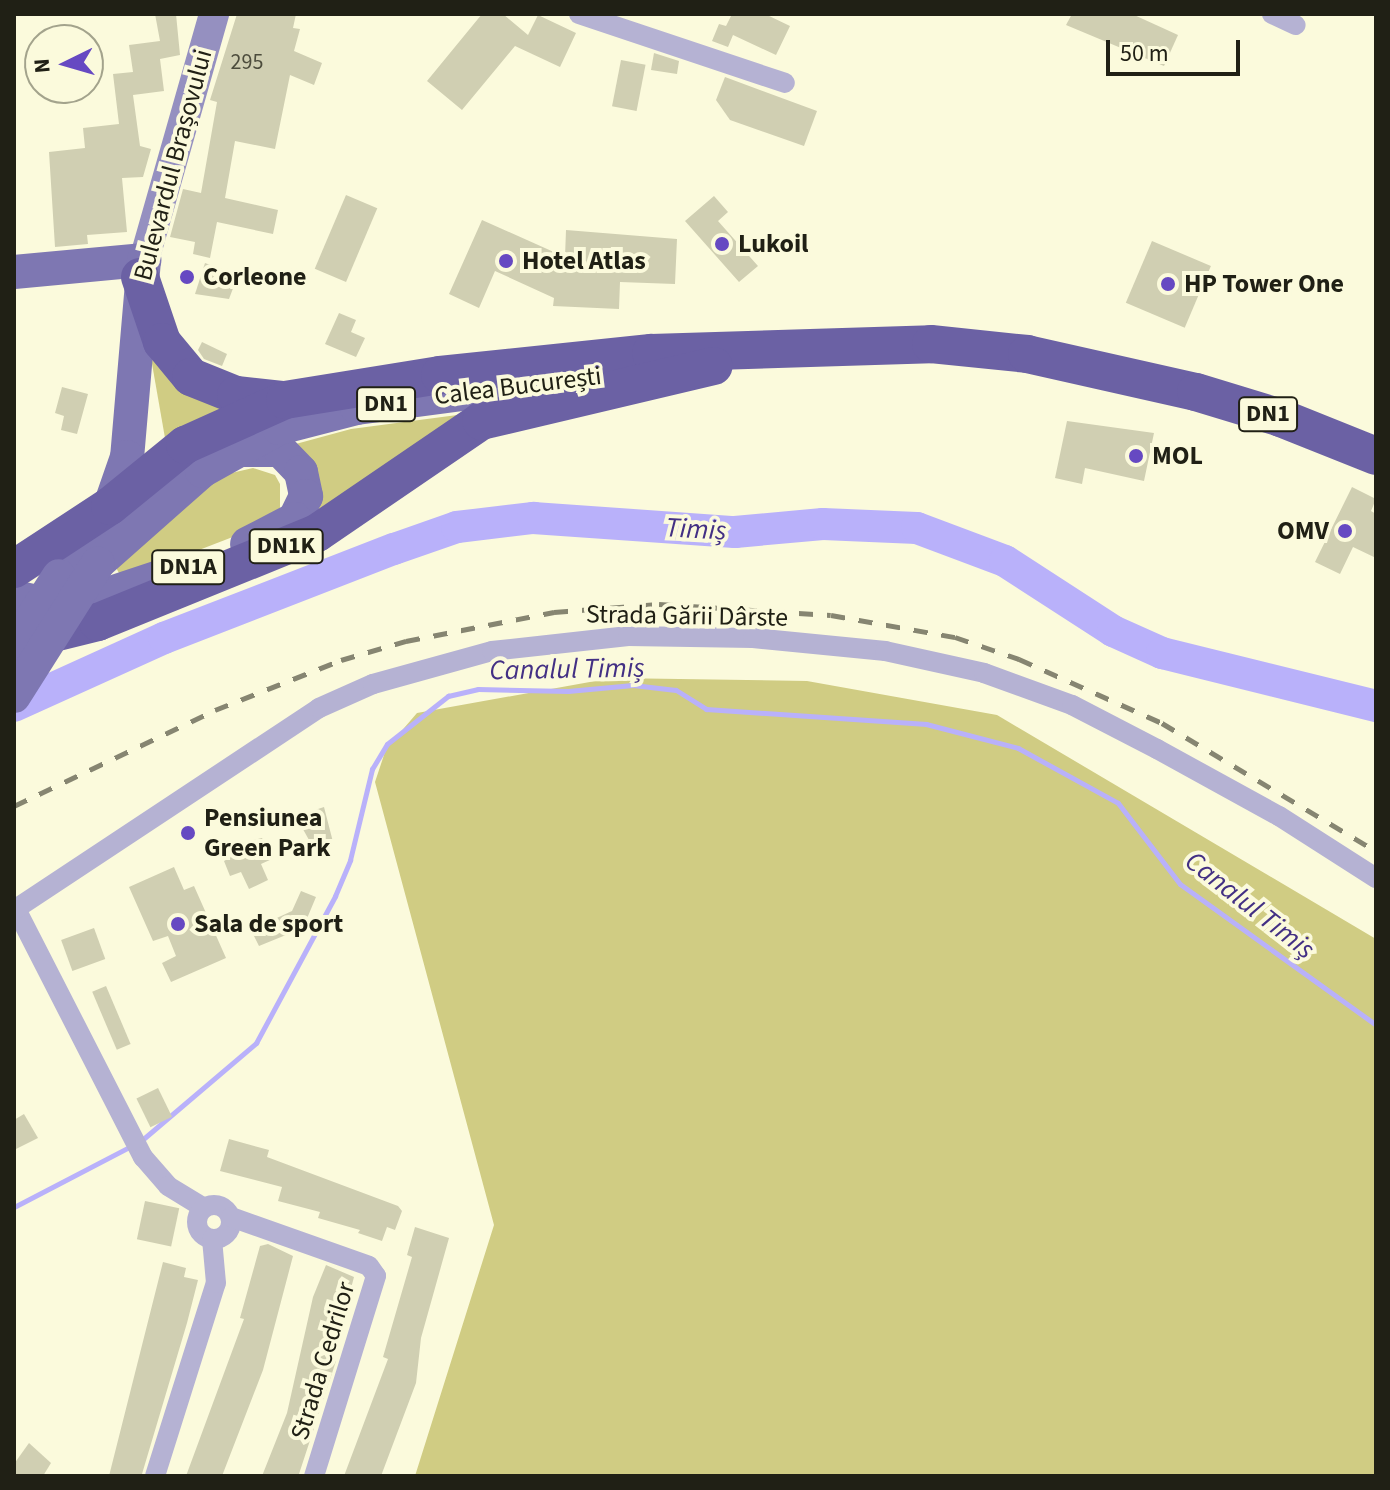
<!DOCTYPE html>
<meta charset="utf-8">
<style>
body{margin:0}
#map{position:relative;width:1390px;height:1490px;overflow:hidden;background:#fbfadc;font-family:"Source Sans 3",sans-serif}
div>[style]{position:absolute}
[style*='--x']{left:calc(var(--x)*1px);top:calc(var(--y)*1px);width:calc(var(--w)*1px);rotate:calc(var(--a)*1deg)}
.green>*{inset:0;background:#d0cc83}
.stream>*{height:5px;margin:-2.5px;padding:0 2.5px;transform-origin:2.5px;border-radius:2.5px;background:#b9b1fa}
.river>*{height:32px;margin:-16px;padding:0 16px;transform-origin:16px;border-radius:16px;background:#b9b1fa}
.building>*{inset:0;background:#d0cfb2;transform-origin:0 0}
.street>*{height:20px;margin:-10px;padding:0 10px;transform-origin:10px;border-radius:10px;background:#b5b2d3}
.street>.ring{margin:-10px;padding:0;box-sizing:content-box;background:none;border:20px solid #b5b2d3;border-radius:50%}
.secondary>*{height:30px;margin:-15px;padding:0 15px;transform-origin:15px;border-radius:15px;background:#9590c0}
.primary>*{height:34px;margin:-17px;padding:0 17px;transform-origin:17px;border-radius:17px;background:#7e77b2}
.highway>*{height:38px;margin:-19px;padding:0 19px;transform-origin:19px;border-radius:19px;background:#6b61a4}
.rail>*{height:5px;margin-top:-2.5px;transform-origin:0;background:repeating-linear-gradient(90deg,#868571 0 14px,transparent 0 28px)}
.primary-bridge>*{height:34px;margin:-17px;padding:0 17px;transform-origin:17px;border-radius:17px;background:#7e77b2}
.dots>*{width:22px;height:22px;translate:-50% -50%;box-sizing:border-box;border:4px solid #fbfadc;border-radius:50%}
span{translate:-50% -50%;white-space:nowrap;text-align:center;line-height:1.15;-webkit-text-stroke:8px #fbfadc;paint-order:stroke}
.number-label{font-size:22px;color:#4c4c3c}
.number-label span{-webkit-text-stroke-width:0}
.shield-label span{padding:2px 6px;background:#fbfadc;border:2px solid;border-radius:6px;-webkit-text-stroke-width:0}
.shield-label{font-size:24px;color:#202015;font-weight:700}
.street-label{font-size:26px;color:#202015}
.poi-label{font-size:26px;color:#202015;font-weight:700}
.left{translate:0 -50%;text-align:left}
.right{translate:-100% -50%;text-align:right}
.water-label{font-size:28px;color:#433084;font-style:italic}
.frame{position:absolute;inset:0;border:16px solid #202015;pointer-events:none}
.north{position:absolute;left:24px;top:24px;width:80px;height:80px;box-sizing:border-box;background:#fbfadc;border:2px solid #a3a38c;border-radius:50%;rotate:265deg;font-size:22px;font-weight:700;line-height:32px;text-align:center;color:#202015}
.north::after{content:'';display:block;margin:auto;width:28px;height:36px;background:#6649c2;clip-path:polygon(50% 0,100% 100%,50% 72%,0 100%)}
.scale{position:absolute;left:1106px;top:40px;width:134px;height:36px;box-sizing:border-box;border:4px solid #202015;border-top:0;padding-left:10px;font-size:24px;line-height:28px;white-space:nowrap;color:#202015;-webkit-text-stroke:6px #fbfadc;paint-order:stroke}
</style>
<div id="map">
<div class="green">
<div style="clip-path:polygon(151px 358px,231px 408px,165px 438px)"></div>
<div style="clip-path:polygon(480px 412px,324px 520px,281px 448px,351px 429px)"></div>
<div style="clip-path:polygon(253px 468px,275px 475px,280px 484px,280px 508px,261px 526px,129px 577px,119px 573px,115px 566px,171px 508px,227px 474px)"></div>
<div style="clip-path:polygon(612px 678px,807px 681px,997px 715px,1376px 939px,1376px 1476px,415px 1476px,494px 1225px,375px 782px,386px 749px,417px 713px)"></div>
</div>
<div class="stream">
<div style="--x:142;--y:1140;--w:150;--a:-40.4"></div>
<div style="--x:256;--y:1043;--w:167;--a:-61.7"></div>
<div style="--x:335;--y:896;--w:39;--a:-67"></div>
<div style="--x:350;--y:860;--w:94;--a:-76.4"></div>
<div style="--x:372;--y:769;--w:29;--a:-59"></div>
<div style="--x:387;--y:744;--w:78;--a:-38.2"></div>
<div style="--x:448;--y:696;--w:31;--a:-13"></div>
<div style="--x:478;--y:689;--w:90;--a:1.3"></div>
<div style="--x:568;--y:691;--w:65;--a:-5.3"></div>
<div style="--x:633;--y:685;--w:43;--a:6.6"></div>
<div style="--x:676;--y:690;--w:36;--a:32"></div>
<div style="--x:706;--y:709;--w:221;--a:3.9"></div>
<div style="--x:926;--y:724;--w:95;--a:14.6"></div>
<div style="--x:1018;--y:748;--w:114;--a:28.8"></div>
<div style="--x:1118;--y:803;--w:102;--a:52.6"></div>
<div style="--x:1180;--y:884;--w:241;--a:35.7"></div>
<div style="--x:14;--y:1207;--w:134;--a:-27.5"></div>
</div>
<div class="river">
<div style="--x:14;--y:706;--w:165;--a:-24.4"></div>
<div style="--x:164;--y:638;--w:247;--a:-21.2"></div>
<div style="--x:394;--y:549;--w:67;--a:-19.2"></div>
<div style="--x:457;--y:527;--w:77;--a:-6.8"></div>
<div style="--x:533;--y:518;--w:202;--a:4"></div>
<div style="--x:735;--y:532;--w:88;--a:-5.2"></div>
<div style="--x:823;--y:524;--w:94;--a:2.4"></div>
<div style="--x:917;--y:528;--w:94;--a:20.6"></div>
<div style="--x:1005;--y:561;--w:129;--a:32.9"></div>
<div style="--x:1113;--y:631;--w:54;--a:24.2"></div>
<div style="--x:1162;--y:653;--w:220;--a:13.9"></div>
</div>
<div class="building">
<div style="clip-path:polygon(155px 14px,176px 14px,180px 55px,160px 59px,164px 91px,133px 95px,140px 146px,151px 149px,143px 177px,122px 178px,127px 232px,87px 235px,88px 244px,55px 247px,49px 152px,85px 148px,83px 128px,119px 124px,113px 74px,133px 72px,129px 45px,160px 41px)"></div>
<div style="clip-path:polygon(237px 14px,296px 14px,293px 28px,300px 29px,294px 51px,322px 63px,314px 85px,290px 75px,275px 149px,235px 141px,225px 198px,278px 210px,273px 234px,217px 222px,210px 258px,193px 254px,195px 242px,170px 237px,183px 189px,201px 193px,217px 102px,210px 100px)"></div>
<div style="clip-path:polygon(482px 14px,503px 14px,528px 35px,538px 15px,576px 33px,560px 67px,515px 46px,462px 110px,427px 81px)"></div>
<div style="clip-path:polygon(732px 14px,765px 14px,790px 26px,776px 55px,733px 35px,728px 47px,712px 41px,719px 24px,726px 26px)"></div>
<div style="clip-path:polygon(1072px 14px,1132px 14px,1178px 35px,1164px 66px,1066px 25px)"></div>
<div style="clip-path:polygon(654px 53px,679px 61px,677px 74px,651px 70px)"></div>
<div style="left:621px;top:60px;width:25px;height:47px;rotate:11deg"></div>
<div style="clip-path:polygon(725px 77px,817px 111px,804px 146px,730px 120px,716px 100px)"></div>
<div style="left:346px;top:195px;width:34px;height:80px;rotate:23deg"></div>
<div style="clip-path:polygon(714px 196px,728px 212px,718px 221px,758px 266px,739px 282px,685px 221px)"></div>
<div style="clip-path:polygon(482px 220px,565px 257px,566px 230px,677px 239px,675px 284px,620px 282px,619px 309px,553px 306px,554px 298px,495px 271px,479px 308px,449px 294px)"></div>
<div style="left:1152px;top:241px;width:64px;height:67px;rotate:23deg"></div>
<div style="clip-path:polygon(205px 263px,238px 275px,229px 299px,195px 294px)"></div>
<div style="clip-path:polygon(339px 313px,356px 320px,351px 332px,365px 338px,356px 357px,325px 344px)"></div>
<div style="clip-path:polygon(202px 342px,227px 354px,222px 366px,204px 359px,198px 350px)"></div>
<div style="clip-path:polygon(62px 387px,88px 394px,77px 434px,61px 430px,64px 416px,55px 413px)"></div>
<div style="clip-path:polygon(1067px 421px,1154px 433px,1144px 481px,1085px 468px,1082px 484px,1055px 478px)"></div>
<div style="clip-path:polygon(1352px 487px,1376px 499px,1371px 511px,1376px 514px,1376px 558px,1353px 547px,1340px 574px,1315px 562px)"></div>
<div style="clip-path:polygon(324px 807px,333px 842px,314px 849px,299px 822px,305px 820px,303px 814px)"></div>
<div style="clip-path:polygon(262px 838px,272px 859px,261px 864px,268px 880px,249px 889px,241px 872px,230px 876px,224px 861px,231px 857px,226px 847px)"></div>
<div style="clip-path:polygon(174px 867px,184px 890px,194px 886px,226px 958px,171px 982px,162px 963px,176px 956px,168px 936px,153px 941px,129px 887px)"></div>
<div style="clip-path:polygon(301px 891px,316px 897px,303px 928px,259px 946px,251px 930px,292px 911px)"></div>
<div style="left:94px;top:928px;width:33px;height:35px;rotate:70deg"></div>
<div style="left:106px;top:986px;width:63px;height:15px;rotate:67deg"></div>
<div style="left:158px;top:1088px;width:32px;height:24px;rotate:64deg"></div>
<div style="clip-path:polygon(24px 1114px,38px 1138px,14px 1150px,14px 1120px)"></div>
<div style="clip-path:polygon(229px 1139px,269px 1150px,267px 1157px,398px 1206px,402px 1211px,395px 1230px,387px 1227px,382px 1241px,358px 1233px,360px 1230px,318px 1218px,320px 1212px,278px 1201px,282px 1187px,220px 1171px)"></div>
<div style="left:145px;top:1201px;width:35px;height:39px;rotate:12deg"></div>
<div style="clip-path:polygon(415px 1227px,449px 1238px,421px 1338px,416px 1383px,381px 1476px,344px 1476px,388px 1359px,383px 1357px,412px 1257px,407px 1255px)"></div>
<div style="clip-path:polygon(268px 1244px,293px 1256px,263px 1370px,222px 1476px,186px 1476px,244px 1319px,240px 1318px,260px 1246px)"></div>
<div style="clip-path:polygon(163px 1262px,186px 1268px,184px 1277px,198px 1280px,187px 1323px,142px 1474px,109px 1476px)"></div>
<div style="clip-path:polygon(326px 1265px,354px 1277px,332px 1360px,336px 1361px,299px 1474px,262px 1476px,287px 1413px,313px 1297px)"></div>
<div style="clip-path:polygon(29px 1443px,51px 1463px,43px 1476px,14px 1476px,14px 1464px)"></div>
</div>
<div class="street">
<div style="--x:579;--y:14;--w:217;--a:18.5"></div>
<div style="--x:1272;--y:14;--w:26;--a:25"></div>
<div style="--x:16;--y:909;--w:279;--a:62.9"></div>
<div style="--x:143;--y:1157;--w:38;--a:49"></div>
<div style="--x:168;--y:1186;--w:42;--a:31.4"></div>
<div style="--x:14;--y:910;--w:366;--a:-33.5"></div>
<div style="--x:319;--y:708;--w:59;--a:-24"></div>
<div style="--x:373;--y:684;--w:123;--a:-15.5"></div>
<div style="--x:492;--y:651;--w:137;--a:-6.3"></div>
<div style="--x:628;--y:636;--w:125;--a:0.9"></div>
<div style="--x:753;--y:638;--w:133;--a:5.6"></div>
<div style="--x:885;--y:651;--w:101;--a:12.5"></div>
<div style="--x:984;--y:673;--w:94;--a:20"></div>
<div style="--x:1072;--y:705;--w:96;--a:27.4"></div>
<div style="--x:1157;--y:749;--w:139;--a:28.8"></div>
<div style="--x:1279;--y:816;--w:115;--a:32.6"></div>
<div class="ring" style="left:197px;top:1205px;width:14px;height:14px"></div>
<div style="--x:231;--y:1217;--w:146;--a:19.5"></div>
<div style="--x:369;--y:1266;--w:12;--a:55"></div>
<div style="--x:376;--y:1276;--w:209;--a:107.2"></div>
<div style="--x:155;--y:1476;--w:202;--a:-72.5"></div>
<div style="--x:216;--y:1283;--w:44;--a:-95.2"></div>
</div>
<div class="secondary">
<div style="--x:144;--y:260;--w:256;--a:-74.1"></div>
</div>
<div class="primary">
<div style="--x:14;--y:272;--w:131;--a:-5.3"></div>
<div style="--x:144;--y:260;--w:198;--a:94.9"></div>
<div style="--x:127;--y:457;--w:52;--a:109.1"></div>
<div style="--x:110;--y:506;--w:87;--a:126.1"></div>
<div style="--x:237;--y:450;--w:43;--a:0"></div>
<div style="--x:280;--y:450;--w:30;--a:46"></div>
<div style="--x:301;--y:472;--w:25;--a:78"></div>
<div style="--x:306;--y:496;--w:25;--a:116"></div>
<div style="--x:295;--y:519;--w:54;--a:152.5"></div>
<div style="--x:98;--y:563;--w:139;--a:-41.5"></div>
<div style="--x:202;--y:471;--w:88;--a:-29.2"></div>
<div style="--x:279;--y:428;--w:81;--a:-14.4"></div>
<div style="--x:357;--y:408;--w:249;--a:-7.6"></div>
<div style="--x:14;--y:597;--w:34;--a:12"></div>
<div style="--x:47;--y:604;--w:40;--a:-4.3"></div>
<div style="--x:87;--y:601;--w:85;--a:-18.4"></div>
</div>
<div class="highway">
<div style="--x:140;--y:277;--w:69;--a:71.3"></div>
<div style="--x:162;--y:342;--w:45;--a:50.4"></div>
<div style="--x:191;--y:377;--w:48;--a:21.8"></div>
<div style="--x:236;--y:395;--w:46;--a:6.2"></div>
<div style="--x:14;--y:569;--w:115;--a:-33.3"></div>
<div style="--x:110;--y:506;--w:97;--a:-39.1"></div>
<div style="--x:185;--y:445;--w:110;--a:-24.2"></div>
<div style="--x:285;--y:400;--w:157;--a:-9.2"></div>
<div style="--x:440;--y:375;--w:212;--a:-6"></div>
<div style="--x:651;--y:353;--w:280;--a:-1.8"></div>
<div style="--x:931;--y:344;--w:97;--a:5.9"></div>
<div style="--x:1027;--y:354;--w:173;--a:12.7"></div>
<div style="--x:1196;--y:392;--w:89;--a:17"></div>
<div style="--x:1281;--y:418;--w:102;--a:21.8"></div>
<div style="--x:25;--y:640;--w:75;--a:-13.9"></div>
<div style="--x:98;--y:622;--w:236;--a:-22.1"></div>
<div style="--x:317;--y:533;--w:199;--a:-34.3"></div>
<div style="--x:481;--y:421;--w:239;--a:-13.3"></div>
</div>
<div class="rail">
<div style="--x:14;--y:806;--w:223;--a:-25.5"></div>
<div style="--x:215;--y:710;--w:136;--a:-21.6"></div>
<div style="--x:341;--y:660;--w:68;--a:-16.3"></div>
<div style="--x:406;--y:641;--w:151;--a:-11.1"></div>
<div style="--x:554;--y:612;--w:105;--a:-4.4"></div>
<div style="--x:659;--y:604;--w:172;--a:3.7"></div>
<div style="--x:831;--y:615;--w:126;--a:10.1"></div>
<div style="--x:955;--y:637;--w:68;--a:19"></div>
<div style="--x:1019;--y:659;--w:157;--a:24.1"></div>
<div style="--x:1162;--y:723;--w:249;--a:30.9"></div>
</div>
<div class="primary-bridge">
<div style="--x:14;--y:646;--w:83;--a:-57.3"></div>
<div style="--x:14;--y:696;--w:157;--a:-57.7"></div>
</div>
<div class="dots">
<div style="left:722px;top:244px;background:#6649c2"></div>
<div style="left:506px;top:261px;background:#6649c2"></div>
<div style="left:187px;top:277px;background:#6649c2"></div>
<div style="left:1168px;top:284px;background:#6649c2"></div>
<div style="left:1136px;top:456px;background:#6649c2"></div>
<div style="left:1345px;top:531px;background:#6649c2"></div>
<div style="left:188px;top:833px;background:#6649c2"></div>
<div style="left:178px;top:924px;background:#6649c2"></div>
</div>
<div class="number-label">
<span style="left:247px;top:63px">295</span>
</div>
<div class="shield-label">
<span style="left:386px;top:404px">DN1</span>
<span style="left:1268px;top:414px">DN1</span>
<span style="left:286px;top:546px">DN1K</span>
<span style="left:188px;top:567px">DN1A</span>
</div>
<div class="street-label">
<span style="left:173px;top:165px;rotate:-75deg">Bulevardul Brașovului</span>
<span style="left:518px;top:386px;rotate:-7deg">Calea București</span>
<span style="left:687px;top:616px;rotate:1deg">Strada Gării Dârste</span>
<span style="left:323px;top:1361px;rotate:-73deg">Strada Cedrilor</span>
</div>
<div class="poi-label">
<span class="left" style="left:738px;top:244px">Lukoil</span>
<span class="left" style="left:522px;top:261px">Hotel Atlas</span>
<span class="left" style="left:203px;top:277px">Corleone</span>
<span class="left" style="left:1184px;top:284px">HP Tower One</span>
<span class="left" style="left:1152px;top:456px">MOL</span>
<span class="right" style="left:1329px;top:531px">OMV</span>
<span class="left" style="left:204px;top:833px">Pensiunea<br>Green Park</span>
<span class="left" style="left:194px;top:924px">Sala de sport</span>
</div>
<div class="water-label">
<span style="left:696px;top:529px;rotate:3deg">Timiș</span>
<span style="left:567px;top:669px;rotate:-1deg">Canalul Timiș</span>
<span style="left:1250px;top:905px;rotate:38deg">Canalul Timiș</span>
</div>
<div class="frame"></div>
<div class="north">N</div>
<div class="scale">50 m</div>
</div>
